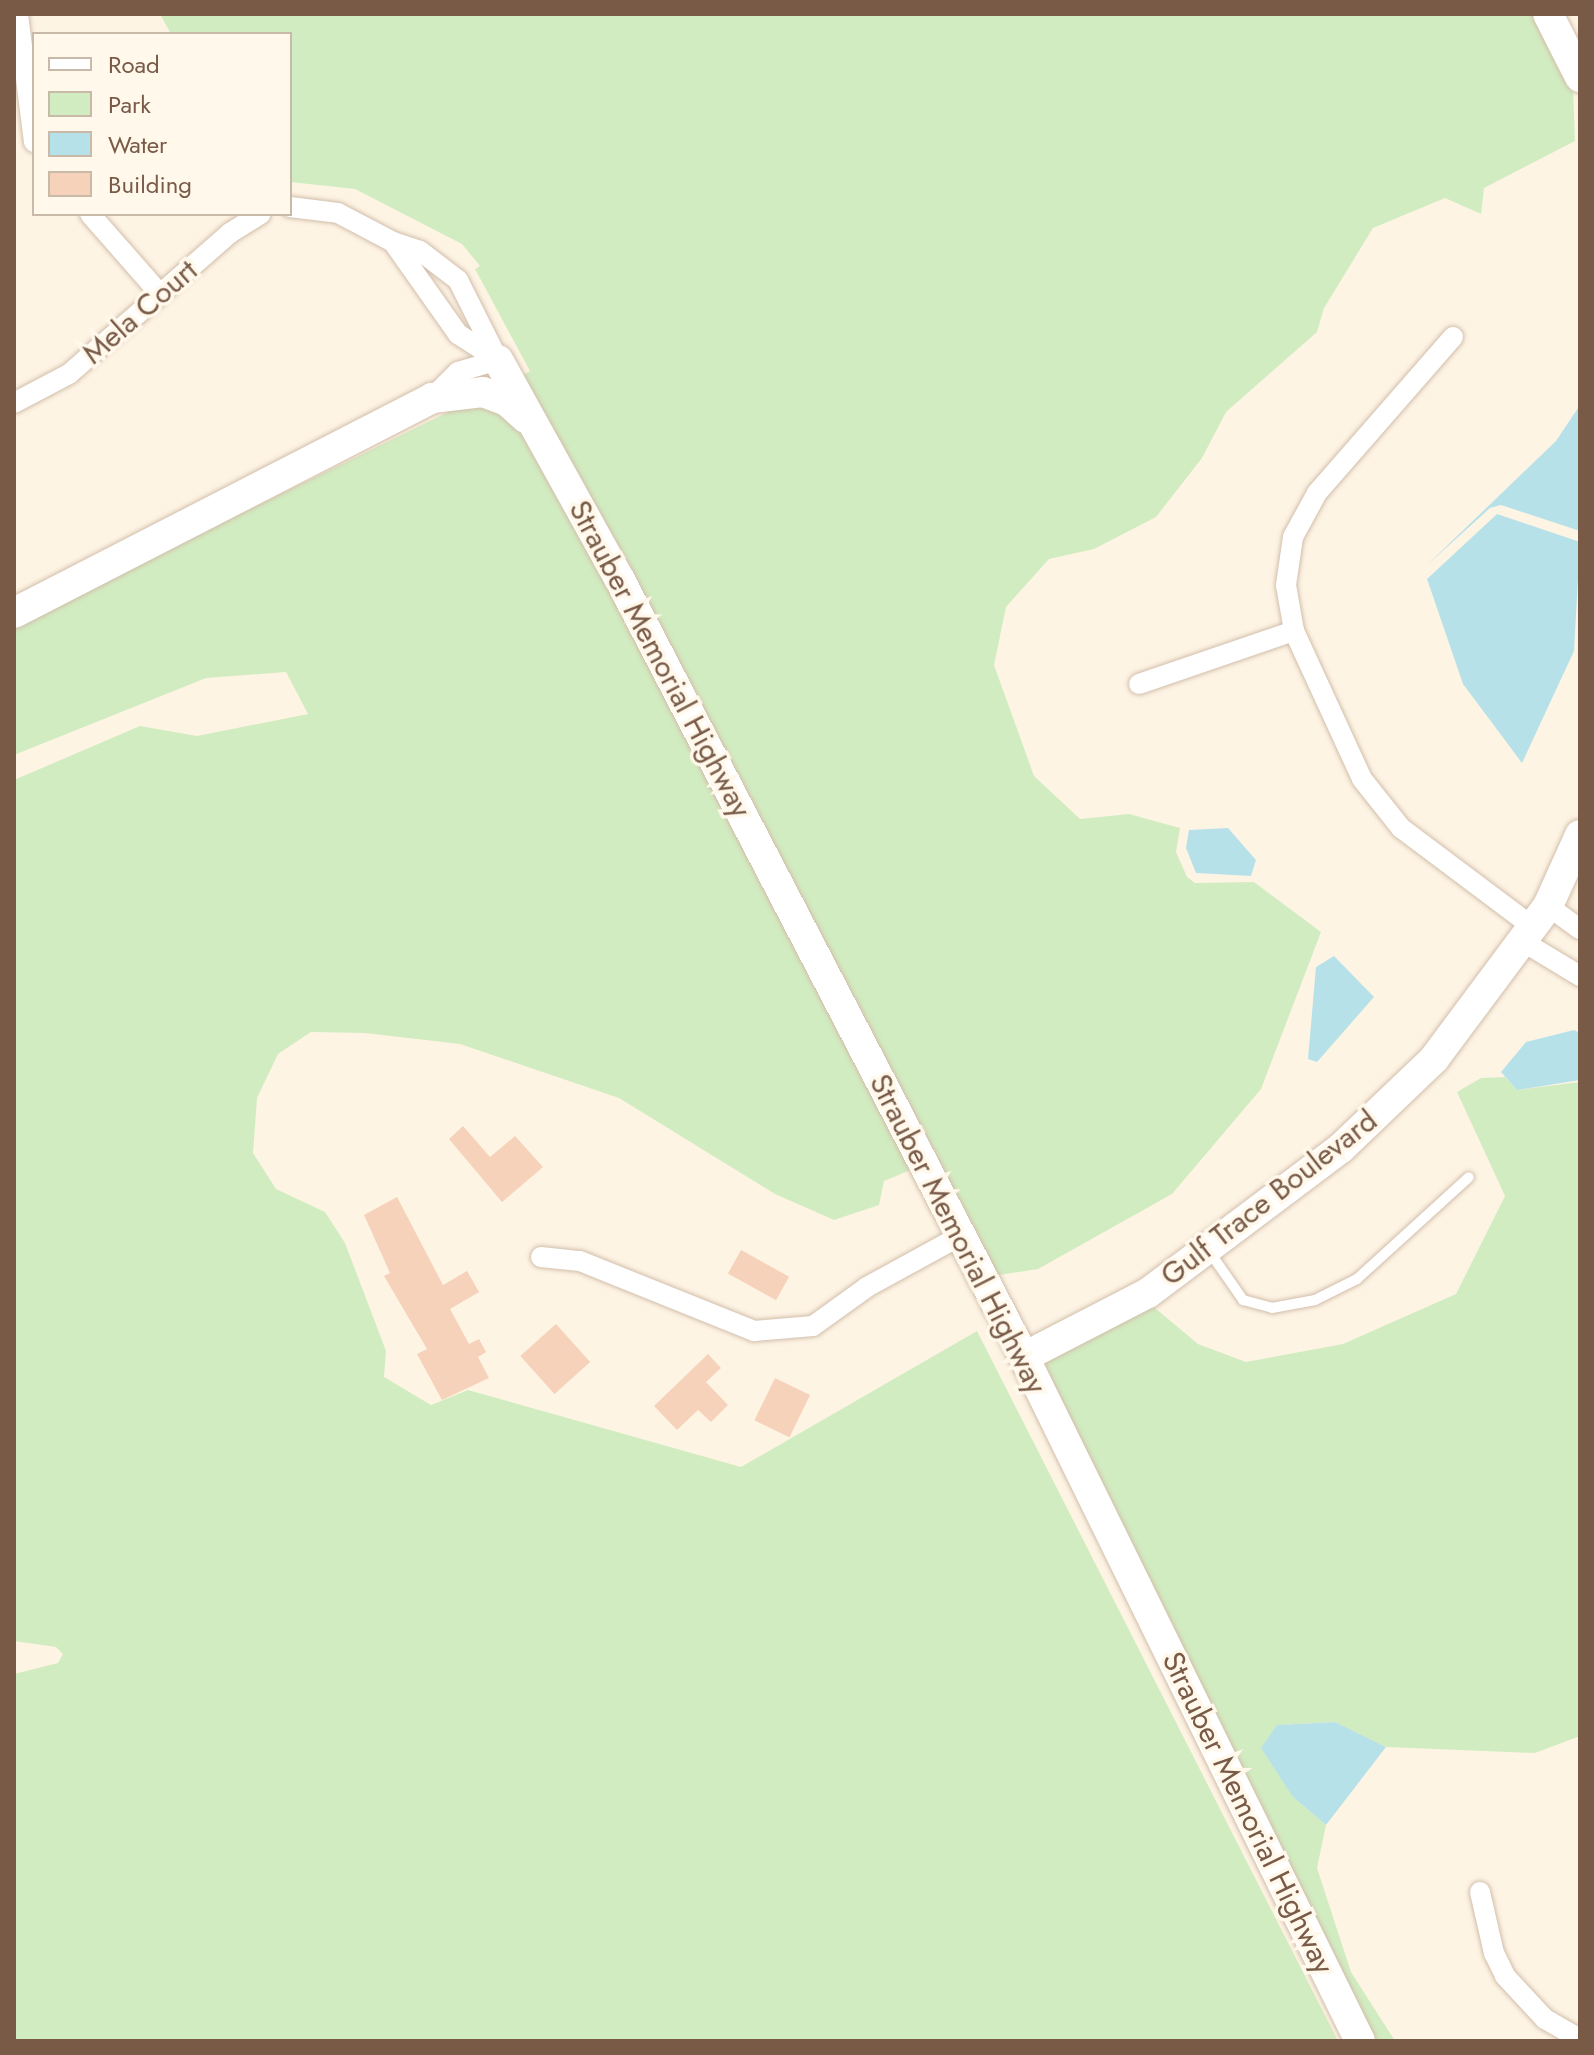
<!DOCTYPE html>
<style>
body{margin:0}
#map{position:relative;width:1594px;height:2055px;overflow:hidden;background:#fef4e4;font-family:Jost,sans-serif}
div>[style]{position:absolute}
[style*='--x']{left:calc(var(--x)*1px);top:calc(var(--y)*1px);width:calc(var(--w)*1px);rotate:calc(var(--a)*1deg)}
.green>*{inset:0;background:#d2ecc1}
.water>*{inset:0;background:#b7e1e9}
.building>*{inset:0;background:#f5d2b9;transform-origin:0 0}
.roads{filter:drop-shadow(0 0 2px #d2beab) drop-shadow(0 0 2px #d2beab)}
.lane>*{height:10px;margin:-5px;padding:0 5px;transform-origin:5px;border-radius:5px;background:#fff}
.street>*{height:20px;margin:-10px;padding:0 10px;transform-origin:10px;border-radius:10px;background:#fff}
.secondary>*{height:30px;margin:-15px;padding:0 15px;transform-origin:15px;border-radius:15px;background:#fff}
span{translate:-50% -50%;white-space:nowrap;text-align:center;line-height:1.15;-webkit-text-stroke:7px #fff8eb;paint-order:stroke}
.street-label{font-size:30px;color:#785a47}
.frame{position:absolute;inset:0;border:16px solid #785a47;pointer-events:none}
.legend{position:absolute;left:32px;top:32px;width:260px;height:184px;box-sizing:border-box;background:#fff8eb;border:2px solid #c9b9a9;margin:0;padding:10px 14px;list-style:none;font-size:24px;color:#785a47}
.legend li{display:flex;align-items:center;gap:16px;height:40px}
.legend b{width:40px;border:2px solid #c9b9a9}
</style>
<div id="map">
<div class="green">
<div style="clip-path:polygon(160px 14px,1532px 14px,1573px 89px,1575px 141px,1484px 188px,1481px 214px,1445px 198px,1373px 228px,1324px 308px,1317px 332px,1226px 412px,1202px 458px,1156px 517px,1094px 549px,1049px 559px,1006px 607px,994px 665px,1034px 776px,1080px 819px,1129px 814px,1180px 828px,1176px 852px,1187px 877px,1195px 883px,1254px 882px,1321px 932px,1261px 1089px,1172px 1194px,1038px 1269px,993px 1276px,522px 376px,530px 371px,475px 269px,480px 266px,462px 244px,355px 189px,290px 182px,290px 34px,171px 34px)"></div>
<div style="clip-path:polygon(471px 401px,492px 404px,532px 440px,913px 1169px,884px 1181px,879px 1205px,834px 1220px,775px 1194px,619px 1098px,460px 1044px,365px 1033px,311px 1032px,278px 1054px,257px 1098px,253px 1153px,276px 1189px,325px 1212px,345px 1243px,386px 1351px,384px 1377px,431px 1405px,468px 1390px,741px 1467px,977px 1331px,1338px 2041px,14px 2041px,14px 1674px,58px 1663px,63px 1654px,56px 1647px,14px 1641px,14px 780px,140px 726px,197px 736px,308px 714px,286px 672px,206px 678px,14px 755px,14px 624px)"></div>
<div style="clip-path:polygon(1505px 1077px,1517px 1090px,1580px 1082px,1580px 1736px,1535px 1753px,1386px 1747px,1334px 1722px,1277px 1725px,1293px 1797px,1326px 1825px,1317px 1868px,1351px 1972px,1395px 2041px,1372px 2041px,1037px 1360px,1149px 1303px,1198px 1344px,1246px 1362px,1343px 1344px,1456px 1294px,1505px 1196px,1457px 1092px,1481px 1078px)"></div>
</div>
<div class="water">
<div style="clip-path:polygon(1580px 405px,1580px 531px,1501px 505px,1490px 508px,1426px 566px,1556px 441px)"></div>
<div style="clip-path:polygon(1497px 514px,1580px 542px,1574px 651px,1522px 763px,1463px 684px,1427px 579px)"></div>
<div style="clip-path:polygon(1228px 828px,1256px 860px,1251px 876px,1196px 873px,1186px 848px,1189px 830px)"></div>
<div style="clip-path:polygon(1334px 956px,1374px 997px,1317px 1062px,1308px 1059px,1316px 967px)"></div>
<div style="clip-path:polygon(1574px 1030px,1580px 1033px,1580px 1080px,1517px 1090px,1501px 1072px,1526px 1042px)"></div>
<div style="clip-path:polygon(1335px 1722px,1386px 1747px,1326px 1825px,1293px 1797px,1261px 1748px,1277px 1725px)"></div>
</div>
<div class="building">
<div style="clip-path:polygon(463px 1126px,490px 1157px,515px 1136px,543px 1167px,502px 1202px,449px 1139px)"></div>
<div style="clip-path:polygon(397px 1197px,443px 1285px,467px 1271px,479px 1292px,450px 1309px,469px 1344px,479px 1339px,486px 1352px,478px 1357px,489px 1378px,442px 1400px,417px 1354px,427px 1349px,384px 1276px,390px 1273px,364px 1215px)"></div>
<div style="left:741px;top:1250px;width:55px;height:27px;rotate:29deg"></div>
<div style="left:556px;top:1324px;width:51px;height:48px;rotate:48deg"></div>
<div style="clip-path:polygon(708px 1354px,721px 1368px,706px 1382px,728px 1405px,711px 1422px,698px 1410px,677px 1430px,654px 1406px)"></div>
<div style="left:775px;top:1378px;width:39px;height:47px;rotate:26deg"></div>
</div>
<div class="roads">
<div class="lane">
<div style="--x:1209;--y:1251;--w:60;--a:55.2"></div>
<div style="--x:1243;--y:1300;--w:30;--a:15"></div>
<div style="--x:1272;--y:1308;--w:44;--a:-10.5"></div>
<div style="--x:1315;--y:1300;--w:47;--a:-26.6"></div>
<div style="--x:1357;--y:1279;--w:151;--a:-42.3"></div>
</div>
<div class="street">
<div style="--x:18;--y:14;--w:129;--a:82.9"></div>
<div style="--x:290;--y:207;--w:48;--a:7.1"></div>
<div style="--x:338;--y:213;--w:62;--a:27.8"></div>
<div style="--x:393;--y:242;--w:113;--a:54.8"></div>
<div style="--x:458;--y:334;--w:48;--a:33"></div>
<div style="--x:90;--y:214;--w:106;--a:48.8"></div>
<div style="--x:393;--y:242;--w:28;--a:18"></div>
<div style="--x:420;--y:251;--w:48;--a:37.3"></div>
<div style="--x:458;--y:280;--w:89;--a:63.4"></div>
<div style="--x:1453;--y:337;--w:207;--a:131.1"></div>
<div style="--x:1317;--y:493;--w:50;--a:118.6"></div>
<div style="--x:1293;--y:537;--w:49;--a:98.3"></div>
<div style="--x:1286;--y:585;--w:47;--a:80.1"></div>
<div style="--x:1294;--y:631;--w:163;--a:65.3"></div>
<div style="--x:1362;--y:779;--w:63;--a:51.5"></div>
<div style="--x:1401;--y:828;--w:165;--a:36.9"></div>
<div style="--x:432;--y:398;--w:37;--a:-45"></div>
<div style="--x:458;--y:372;--w:42;--a:-16.7"></div>
<div style="--x:14;--y:403;--w:62;--a:-27.8"></div>
<div style="--x:69;--y:374;--w:214;--a:-41.2"></div>
<div style="--x:230;--y:233;--w:36;--a:-32"></div>
<div style="--x:1139;--y:684;--w:164;--a:-18.9"></div>
<div style="--x:1548;--y:906;--w:39;--a:36"></div>
<div style="--x:1522;--y:941;--w:68;--a:31.1"></div>
<div style="--x:541;--y:1257;--w:39;--a:6"></div>
<div style="--x:580;--y:1261;--w:188;--a:21.9"></div>
<div style="--x:754;--y:1331;--w:59;--a:-4.8"></div>
<div style="--x:813;--y:1326;--w:67;--a:-35.8"></div>
<div style="--x:867;--y:1287;--w:106;--a:-28.7"></div>
<div style="--x:1480;--y:1892;--w:63;--a:77.1"></div>
<div style="--x:1494;--y:1953;--w:25;--a:64"></div>
<div style="--x:1505;--y:1976;--w:59;--a:47.1"></div>
<div style="--x:1545;--y:2019;--w:40;--a:29.7"></div>
</div>
<div class="secondary">
<div style="--x:1548;--y:14;--w:71;--a:63.1"></div>
<div style="--x:498;--y:360;--w:249;--a:61"></div>
<div style="--x:619;--y:578;--w:878;--a:62.53"></div>
<div style="--x:1024;--y:1357;--w:762;--a:63.84"></div>
<div style="--x:14;--y:613;--w:470;--a:-27.2"></div>
<div style="--x:432;--y:398;--w:51;--a:-6.7"></div>
<div style="--x:483;--y:392;--w:26;--a:21"></div>
<div style="--x:507;--y:401;--w:25;--a:42"></div>
<div style="--x:1024;--y:1357;--w:140;--a:-27.3"></div>
<div style="--x:1148;--y:1293;--w:241;--a:-36.9"></div>
<div style="--x:1341;--y:1148;--w:129;--a:-43.7"></div>
<div style="--x:1434;--y:1059;--w:191;--a:-53.3"></div>
<div style="--x:1548;--y:906;--w:78;--a:-65.7"></div>
</div>
</div>
<div class="street-label">
<span style="left:140px;top:312px;rotate:-41deg">Mela Court</span>
<span style="left:660px;top:659px;rotate:62deg">Strauber Memorial Highway</span>
<span style="left:1269px;top:1198px;rotate:-38deg">Gulf Trace Boulevard</span>
<span style="left:958px;top:1234px;rotate:63deg">Strauber Memorial Highway</span>
<span style="left:1248px;top:1813px;rotate:64deg">Strauber Memorial Highway</span>
</div>
<div class="frame"></div>
<ul class="legend">
<li><b style="height:10px;background:#fff"></b>Road</li>
<li><b style="height:22px;background:#d2ecc1"></b>Park</li>
<li><b style="height:22px;background:#b7e1e9"></b>Water</li>
<li><b style="height:22px;background:#f5d2b9"></b>Building</li>
</ul>
</div>
